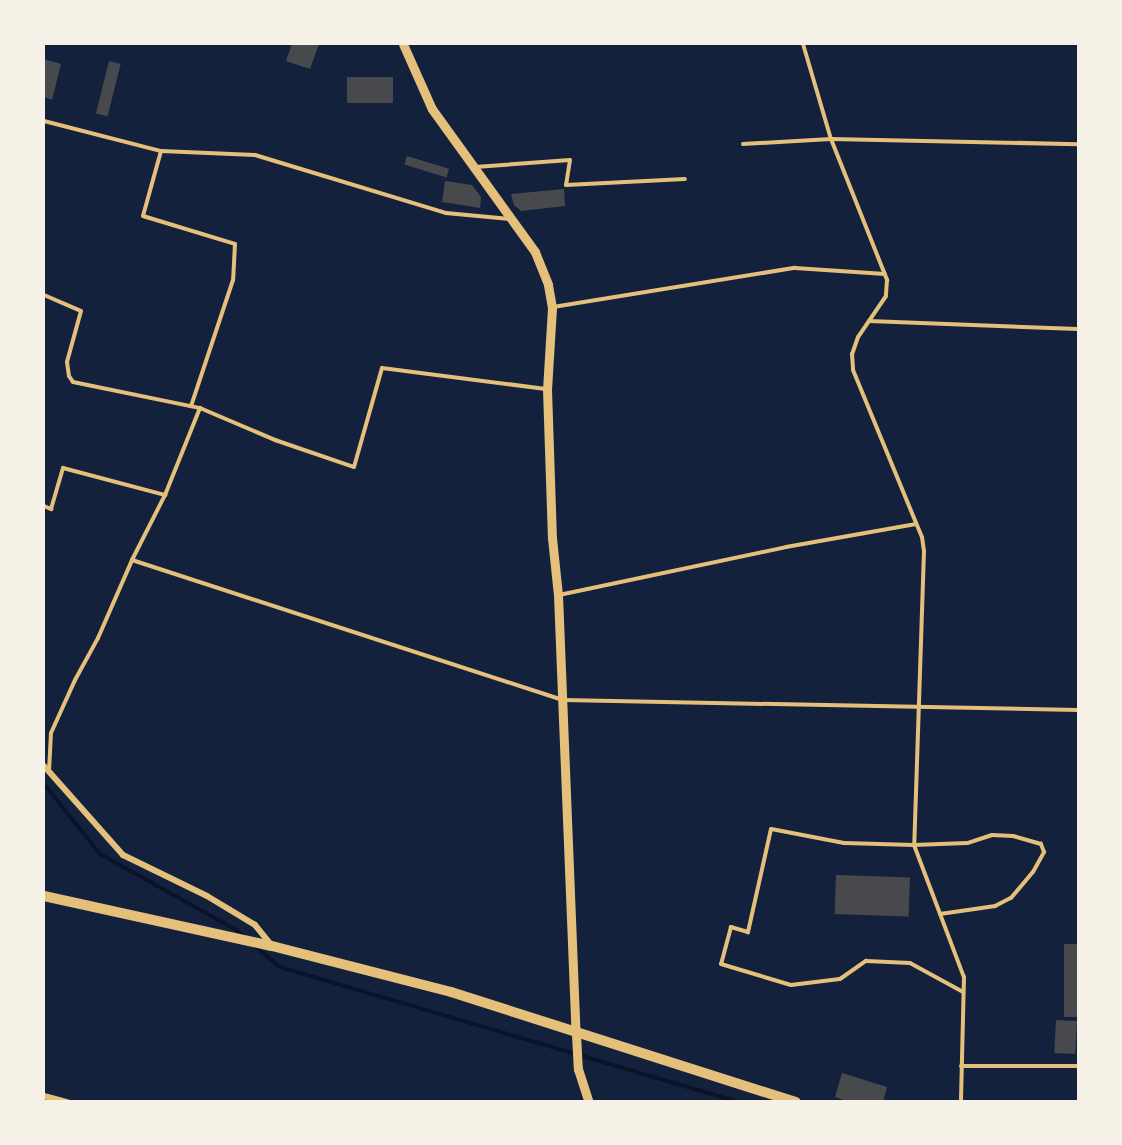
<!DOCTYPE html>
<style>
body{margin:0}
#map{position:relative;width:1122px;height:1145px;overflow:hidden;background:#14213d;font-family:"IBM Plex Sans",sans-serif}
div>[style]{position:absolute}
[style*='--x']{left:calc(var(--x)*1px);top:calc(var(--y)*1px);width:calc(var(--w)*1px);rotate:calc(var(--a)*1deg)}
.stream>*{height:4px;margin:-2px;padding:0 2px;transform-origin:2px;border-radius:2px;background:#0b132b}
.building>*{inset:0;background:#48494c;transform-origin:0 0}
.service>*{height:4px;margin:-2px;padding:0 2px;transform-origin:2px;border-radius:2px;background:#e5c07b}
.minor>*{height:6px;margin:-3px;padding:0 3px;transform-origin:3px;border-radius:3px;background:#e5c07b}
.tertiary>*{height:9px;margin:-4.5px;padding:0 4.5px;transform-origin:4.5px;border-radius:4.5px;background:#e5c07b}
.secondary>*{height:10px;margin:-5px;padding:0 5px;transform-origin:5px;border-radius:5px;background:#e5c07b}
span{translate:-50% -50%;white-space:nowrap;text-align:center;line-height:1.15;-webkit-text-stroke:4.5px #f6f1e7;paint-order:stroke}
.frame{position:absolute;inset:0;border:45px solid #f6f1e7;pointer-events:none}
</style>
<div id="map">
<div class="stream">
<div style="--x:44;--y:784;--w:90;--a:51.3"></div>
<div style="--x:100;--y:854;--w:154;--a:29.1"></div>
<div style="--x:235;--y:929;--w:11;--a:38"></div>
<div style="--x:256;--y:947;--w:31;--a:40"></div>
<div style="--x:280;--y:967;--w:478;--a:16.4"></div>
</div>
<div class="building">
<div style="clip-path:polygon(292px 44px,319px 44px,310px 69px,286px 61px)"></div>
<div style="clip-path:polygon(44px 59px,61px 64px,52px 100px,44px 97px)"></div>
<div style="left:109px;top:61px;width:12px;height:54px;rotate:14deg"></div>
<div style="left:347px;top:77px;width:46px;height:26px"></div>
<div style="left:407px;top:156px;width:44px;height:9px;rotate:17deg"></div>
<div style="clip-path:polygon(445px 181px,472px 185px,481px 197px,480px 208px,442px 202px)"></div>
<div style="clip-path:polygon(564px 189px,565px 206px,521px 211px,514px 205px,511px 194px)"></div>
<div style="left:836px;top:875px;width:74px;height:39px;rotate:2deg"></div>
<div style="left:1064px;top:944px;width:14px;height:73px"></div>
<div style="left:1056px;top:1020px;width:21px;height:33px;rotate:3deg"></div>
<div style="clip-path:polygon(842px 1073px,887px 1087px,883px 1102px,850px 1102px,835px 1097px)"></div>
</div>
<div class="service">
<div style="--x:803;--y:44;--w:99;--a:73.6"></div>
<div style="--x:831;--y:139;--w:152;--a:68.3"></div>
<div style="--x:887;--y:280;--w:16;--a:94"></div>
<div style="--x:886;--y:296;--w:50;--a:124.3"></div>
<div style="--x:858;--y:337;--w:18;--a:109"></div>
<div style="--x:852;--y:354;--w:16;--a:86"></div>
<div style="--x:853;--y:370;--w:181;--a:67.6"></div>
<div style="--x:922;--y:537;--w:14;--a:82"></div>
<div style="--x:924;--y:551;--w:294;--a:91.9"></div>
<div style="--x:914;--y:845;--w:141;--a:69.3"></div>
<div style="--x:964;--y:977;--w:125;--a:91.4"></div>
<div style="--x:44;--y:121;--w:121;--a:14.4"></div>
<div style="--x:161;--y:151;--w:94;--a:2.4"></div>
<div style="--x:255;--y:155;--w:200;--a:16.9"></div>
<div style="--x:446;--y:213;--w:64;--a:5.4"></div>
<div style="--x:743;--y:144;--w:88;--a:-3.3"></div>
<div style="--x:831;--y:139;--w:247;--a:1.2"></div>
<div style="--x:161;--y:151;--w:67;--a:105.5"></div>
<div style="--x:143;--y:216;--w:96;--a:16.9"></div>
<div style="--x:235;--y:244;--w:36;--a:93"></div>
<div style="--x:233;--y:280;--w:133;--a:108.4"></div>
<div style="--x:475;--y:167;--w:95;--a:-4.2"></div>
<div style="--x:570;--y:160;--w:25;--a:99"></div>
<div style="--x:566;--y:185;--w:119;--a:-2.9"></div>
<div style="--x:44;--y:295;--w:40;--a:23.4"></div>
<div style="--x:81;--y:311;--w:53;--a:105.4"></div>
<div style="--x:67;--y:362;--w:14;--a:82"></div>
<div style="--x:69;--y:376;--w:7;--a:56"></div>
<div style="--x:73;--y:382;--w:130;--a:11.6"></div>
<div style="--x:200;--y:408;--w:82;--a:23.1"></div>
<div style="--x:275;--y:440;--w:83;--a:18.9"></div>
<div style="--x:354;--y:467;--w:103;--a:-74.2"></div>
<div style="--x:382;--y:368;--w:165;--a:7.3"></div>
<div style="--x:553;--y:307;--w:245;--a:-9.2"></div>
<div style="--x:795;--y:268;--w:90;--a:3.8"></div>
<div style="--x:869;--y:321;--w:209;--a:2.2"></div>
<div style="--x:44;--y:506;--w:8;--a:23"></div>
<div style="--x:51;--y:509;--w:43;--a:-73.7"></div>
<div style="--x:63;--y:468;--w:106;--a:14.8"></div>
<div style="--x:132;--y:560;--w:453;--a:18"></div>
<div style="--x:563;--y:700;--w:515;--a:1.11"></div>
<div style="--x:559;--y:595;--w:232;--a:-11.9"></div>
<div style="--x:786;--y:547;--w:132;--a:-10"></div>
<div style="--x:49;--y:771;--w:38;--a:-87"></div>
<div style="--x:51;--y:733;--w:58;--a:-65.6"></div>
<div style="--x:75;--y:680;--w:48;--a:-61.3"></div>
<div style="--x:98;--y:638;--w:85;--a:-66.4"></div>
<div style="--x:132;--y:560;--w:73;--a:-63.1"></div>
<div style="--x:165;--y:495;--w:94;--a:-68.1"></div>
<div style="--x:940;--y:914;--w:56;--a:-8.3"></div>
<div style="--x:995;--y:906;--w:18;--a:-27"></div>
<div style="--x:1011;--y:898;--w:34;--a:-50"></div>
<div style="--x:1033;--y:872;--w:23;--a:-61"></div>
<div style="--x:1044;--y:852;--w:9;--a:-111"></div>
<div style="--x:1041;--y:844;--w:29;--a:-164"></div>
<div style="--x:1013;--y:836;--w:21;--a:-177"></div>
<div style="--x:992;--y:835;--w:26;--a:162"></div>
<div style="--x:967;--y:843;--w:53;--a:177.8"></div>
<div style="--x:914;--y:845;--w:70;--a:-178.4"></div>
<div style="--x:844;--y:843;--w:74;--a:-169.1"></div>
<div style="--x:771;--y:829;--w:106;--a:102.6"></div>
<div style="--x:748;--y:932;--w:18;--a:-164"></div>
<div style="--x:731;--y:927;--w:38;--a:105"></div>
<div style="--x:721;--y:964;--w:73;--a:16.7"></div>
<div style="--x:791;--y:985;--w:49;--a:-7"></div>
<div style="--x:840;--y:979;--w:32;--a:-35"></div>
<div style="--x:866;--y:961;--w:44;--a:2.6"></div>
<div style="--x:910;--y:963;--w:60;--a:28.7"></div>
<div style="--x:961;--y:1066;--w:117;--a:0"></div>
</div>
<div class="minor">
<div style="--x:44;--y:766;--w:119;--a:48.4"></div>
<div style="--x:123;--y:855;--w:93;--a:26"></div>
<div style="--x:207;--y:896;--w:56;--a:31.1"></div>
<div style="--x:255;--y:925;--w:26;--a:51"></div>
<div style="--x:44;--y:1096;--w:24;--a:15"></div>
</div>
<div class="tertiary">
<div style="--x:403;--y:44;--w:71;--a:66"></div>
<div style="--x:432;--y:109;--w:176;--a:54.2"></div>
<div style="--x:535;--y:252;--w:35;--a:68"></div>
<div style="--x:548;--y:285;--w:23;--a:80"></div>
<div style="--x:552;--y:308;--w:81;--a:93.5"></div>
<div style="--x:547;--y:389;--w:149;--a:88.1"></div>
<div style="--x:552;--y:538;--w:57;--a:84"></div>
<div style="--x:558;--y:595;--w:439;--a:87.7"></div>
<div style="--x:576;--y:1034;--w:35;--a:87"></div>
<div style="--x:578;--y:1069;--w:35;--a:72"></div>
</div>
<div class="secondary">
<div style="--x:44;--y:896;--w:233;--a:12.4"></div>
<div style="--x:272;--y:946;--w:185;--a:14.4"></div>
<div style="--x:451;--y:992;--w:362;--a:17.7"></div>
</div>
<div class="frame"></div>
</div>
